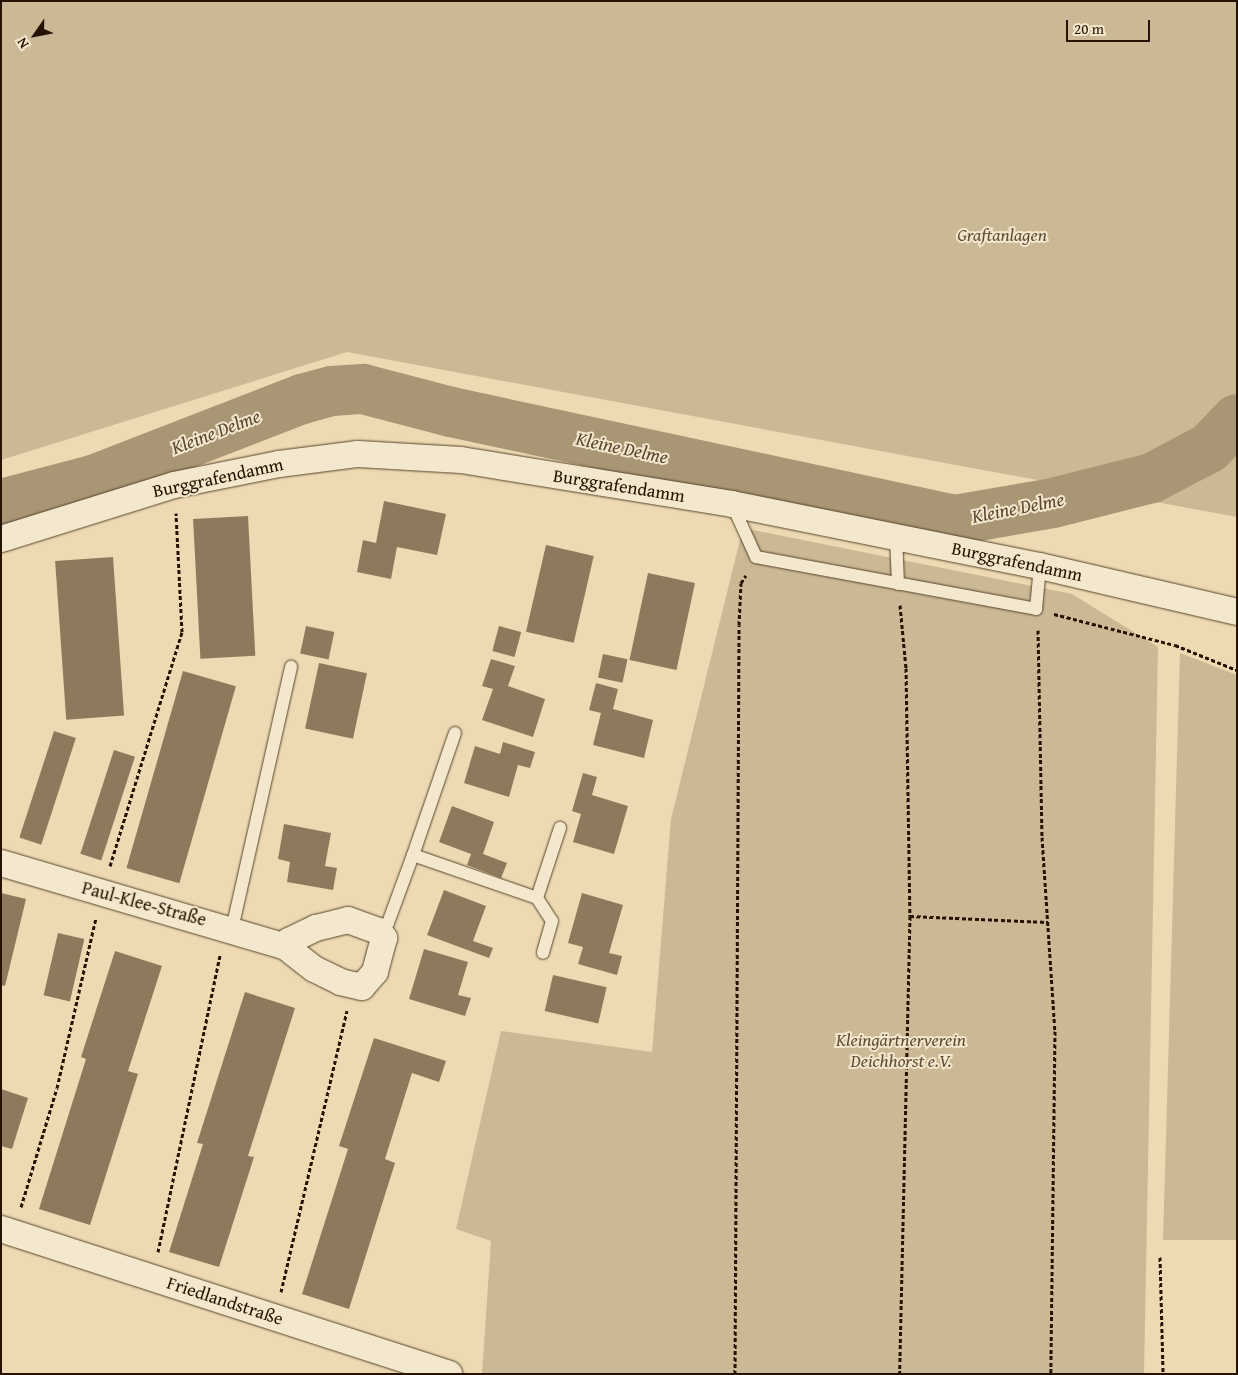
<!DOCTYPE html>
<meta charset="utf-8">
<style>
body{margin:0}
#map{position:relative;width:1238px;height:1375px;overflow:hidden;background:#eddab2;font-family:"Gentium Book Plus",serif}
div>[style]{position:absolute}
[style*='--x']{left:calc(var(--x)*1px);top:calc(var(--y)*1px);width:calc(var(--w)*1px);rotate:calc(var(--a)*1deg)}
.green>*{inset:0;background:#cbb894}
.river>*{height:50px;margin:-25px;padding:0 25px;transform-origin:25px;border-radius:25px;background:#a99675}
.building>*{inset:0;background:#8d7a5d;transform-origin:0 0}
.path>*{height:3px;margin-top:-1.5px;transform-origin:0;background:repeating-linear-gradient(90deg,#251300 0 4px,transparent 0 6.5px)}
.roads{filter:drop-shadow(0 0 1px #57452c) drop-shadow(0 0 1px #57452c)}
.lane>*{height:12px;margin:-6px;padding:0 6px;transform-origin:6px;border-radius:6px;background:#f3e7cd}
.street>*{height:26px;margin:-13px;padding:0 13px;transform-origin:13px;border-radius:13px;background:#f3e7cd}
span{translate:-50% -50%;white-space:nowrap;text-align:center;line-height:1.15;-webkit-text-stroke:4px #f3e7cd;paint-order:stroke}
.park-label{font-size:18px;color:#5f4d34;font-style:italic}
.street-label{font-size:18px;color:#251300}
.water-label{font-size:19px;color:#5a472f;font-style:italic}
.frame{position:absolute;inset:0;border:2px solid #251300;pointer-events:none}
.north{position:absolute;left:10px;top:10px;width:50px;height:50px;-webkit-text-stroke:4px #f3e7cd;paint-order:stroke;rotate:237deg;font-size:14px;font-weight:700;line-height:20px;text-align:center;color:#251300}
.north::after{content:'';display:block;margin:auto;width:18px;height:22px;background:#251300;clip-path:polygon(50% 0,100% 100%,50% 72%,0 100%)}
.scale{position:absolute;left:1066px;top:20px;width:84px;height:22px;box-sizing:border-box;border:2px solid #251300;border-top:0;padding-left:6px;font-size:15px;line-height:18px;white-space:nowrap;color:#251300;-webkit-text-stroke:4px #f3e7cd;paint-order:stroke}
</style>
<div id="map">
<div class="green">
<div style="clip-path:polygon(1px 1px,1237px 1px,1237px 517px,347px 352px,1px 460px)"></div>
<div style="clip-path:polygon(743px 528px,1072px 594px,1158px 647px,1144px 1374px,482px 1374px,491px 1241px,456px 1229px,501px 1031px,652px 1052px,671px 819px)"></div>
<div style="clip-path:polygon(1180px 653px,1237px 675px,1237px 1240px,1163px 1240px)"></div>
</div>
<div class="river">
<div style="--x:1;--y:504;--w:95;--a:-14.6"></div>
<div style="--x:93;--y:480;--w:224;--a:-21.2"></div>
<div style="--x:302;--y:399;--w:31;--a:-15"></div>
<div style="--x:332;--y:391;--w:31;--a:-4"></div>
<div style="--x:363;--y:389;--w:91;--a:14.6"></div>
<div style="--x:451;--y:412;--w:515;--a:12.09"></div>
<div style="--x:955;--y:520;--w:99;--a:-9.8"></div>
<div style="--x:1053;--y:503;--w:102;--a:-14.2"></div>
<div style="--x:1152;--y:478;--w:64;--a:-27.8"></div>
<div style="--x:1209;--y:448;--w:40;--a:-46"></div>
</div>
<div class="building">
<div style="clip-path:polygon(384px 501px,446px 514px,437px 555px,397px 547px,391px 579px,357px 572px,363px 540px,376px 543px)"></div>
<div style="left:248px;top:516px;width:140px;height:55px;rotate:87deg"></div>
<div style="left:546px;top:545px;width:49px;height:89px;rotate:13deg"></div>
<div style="left:113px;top:557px;width:159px;height:58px;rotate:86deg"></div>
<div style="left:648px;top:573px;width:48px;height:89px;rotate:12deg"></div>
<div style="left:306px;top:626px;width:29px;height:28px;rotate:12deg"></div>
<div style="left:499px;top:626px;width:23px;height:26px;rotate:15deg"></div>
<div style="left:603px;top:654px;width:25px;height:24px;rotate:12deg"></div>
<div style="clip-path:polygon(491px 659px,515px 666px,508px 686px,545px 699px,533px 737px,482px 720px,493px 689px,482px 686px)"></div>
<div style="left:319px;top:663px;width:49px;height:67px;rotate:12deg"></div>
<div style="left:183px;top:671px;width:55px;height:205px;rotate:16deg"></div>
<div style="clip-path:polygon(596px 683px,618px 689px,613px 709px,653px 720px,644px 758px,593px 745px,601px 713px,589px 710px)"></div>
<div style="left:54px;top:731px;width:23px;height:112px;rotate:18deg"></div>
<div style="clip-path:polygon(503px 742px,535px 752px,530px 768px,518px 765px,509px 797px,464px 783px,475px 746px,500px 754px)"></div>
<div style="left:114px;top:750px;width:22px;height:109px;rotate:18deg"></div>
<div style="clip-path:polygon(583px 773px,597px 777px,592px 795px,628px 806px,614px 854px,573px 842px,581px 814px,572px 811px)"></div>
<div style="clip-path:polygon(452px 806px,494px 822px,483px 854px,507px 863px,501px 878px,467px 865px,471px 854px,439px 842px)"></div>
<div style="clip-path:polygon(284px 824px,331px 833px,325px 866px,337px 868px,333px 890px,287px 882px,290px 862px,278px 859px)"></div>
<div style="clip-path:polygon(444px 890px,486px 906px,473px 941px,493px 948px,489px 958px,427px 935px)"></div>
<div style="clip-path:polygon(1px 893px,26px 899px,5px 986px,1px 985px)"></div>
<div style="clip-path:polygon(582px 893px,623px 905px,609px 953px,622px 956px,617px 975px,578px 964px,583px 947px,568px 943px)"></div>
<div style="left:58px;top:933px;width:27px;height:64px;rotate:13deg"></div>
<div style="clip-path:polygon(424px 949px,468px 962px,458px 995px,471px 998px,465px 1016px,409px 999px)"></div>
<div style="clip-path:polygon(115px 951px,162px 966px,128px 1071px,138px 1074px,90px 1225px,39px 1209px,86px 1059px,81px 1057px)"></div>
<div style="left:553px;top:975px;width:55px;height:37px;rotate:13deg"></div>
<div style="clip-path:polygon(245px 992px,295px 1008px,248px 1156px,254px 1157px,219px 1267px,169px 1252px,203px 1144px,197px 1143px)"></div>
<div style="clip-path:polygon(374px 1038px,446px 1061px,439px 1082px,412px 1073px,385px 1159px,395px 1163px,349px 1309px,302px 1294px,348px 1149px,339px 1146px)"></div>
<div style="clip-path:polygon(1px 1089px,28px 1098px,12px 1149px,1px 1146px)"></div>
</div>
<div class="path">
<div style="--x:900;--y:605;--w:63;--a:84.6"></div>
<div style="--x:906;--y:668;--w:248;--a:89.1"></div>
<div style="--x:910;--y:916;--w:458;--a:91.3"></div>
<div style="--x:1054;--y:614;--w:125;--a:14.4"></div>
<div style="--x:1175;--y:645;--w:67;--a:22"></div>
<div style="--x:1038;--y:630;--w:207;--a:88.9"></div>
<div style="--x:1042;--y:837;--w:194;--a:86.2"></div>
<div style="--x:1055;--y:1031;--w:343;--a:90.7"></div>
<div style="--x:110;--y:866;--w:245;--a:-72.9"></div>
<div style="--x:182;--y:632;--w:119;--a:-92.9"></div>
<div style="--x:910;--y:916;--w:138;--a:2.5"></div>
<div style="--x:21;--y:1207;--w:124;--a:-73.2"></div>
<div style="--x:57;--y:1088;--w:174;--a:-77.1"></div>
<div style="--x:158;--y:1252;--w:303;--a:-78.2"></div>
<div style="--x:1160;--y:1257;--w:117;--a:88.5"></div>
<div style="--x:281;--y:1292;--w:289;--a:-76.8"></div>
<div style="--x:735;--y:1374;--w:749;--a:-89.69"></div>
<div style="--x:739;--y:625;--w:42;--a:-87.3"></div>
<div style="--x:741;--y:583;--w:9;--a:-58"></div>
</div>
<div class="roads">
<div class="lane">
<div style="--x:732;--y:504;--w:58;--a:65.6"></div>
<div style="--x:756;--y:557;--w:285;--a:10.5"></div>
<div style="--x:1036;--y:609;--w:43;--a:-84.7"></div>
<div style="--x:896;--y:536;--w:48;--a:87.6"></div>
<div style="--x:413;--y:855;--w:129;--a:-71"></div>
<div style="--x:537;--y:898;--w:27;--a:57"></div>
<div style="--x:552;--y:921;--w:33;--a:106"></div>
<div style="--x:232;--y:929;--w:269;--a:-77.3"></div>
<div style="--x:379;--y:931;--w:12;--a:-42"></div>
<div style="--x:388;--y:923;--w:72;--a:-69.8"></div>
<div style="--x:413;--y:855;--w:131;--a:19.1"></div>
<div style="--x:537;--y:898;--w:74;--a:-71.8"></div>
</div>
<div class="street">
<div style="--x:1;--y:539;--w:181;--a:-17.3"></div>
<div style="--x:174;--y:485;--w:107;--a:-11.3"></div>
<div style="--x:279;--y:464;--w:80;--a:-7.2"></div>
<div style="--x:358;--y:454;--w:103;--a:3.3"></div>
<div style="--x:461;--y:460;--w:275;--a:9.2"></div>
<div style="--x:732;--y:504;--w:314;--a:11.4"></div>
<div style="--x:1040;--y:566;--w:202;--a:13.1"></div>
<div style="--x:1;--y:863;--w:297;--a:16.4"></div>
<div style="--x:348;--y:920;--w:33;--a:20"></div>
<div style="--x:379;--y:931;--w:9;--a:54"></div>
<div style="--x:384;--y:938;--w:35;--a:105"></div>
<div style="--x:375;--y:972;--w:20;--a:131"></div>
<div style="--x:362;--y:987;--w:22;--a:-167"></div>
<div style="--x:341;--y:982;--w:30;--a:-154"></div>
<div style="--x:314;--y:969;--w:36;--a:-142"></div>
<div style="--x:286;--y:947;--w:7;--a:-63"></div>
<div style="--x:289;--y:941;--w:30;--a:-26"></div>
<div style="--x:316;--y:928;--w:33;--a:-14"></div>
<div style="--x:1;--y:1229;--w:471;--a:17.9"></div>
</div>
</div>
<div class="park-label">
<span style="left:1002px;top:235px">Graftanlagen</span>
<span style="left:901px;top:1051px">Kleingärtnerverein<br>Deichhorst e.V.</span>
</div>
<div class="street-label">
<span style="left:218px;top:478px;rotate:-12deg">Burggrafendamm</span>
<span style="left:619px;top:486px;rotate:9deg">Burggrafendamm</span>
<span style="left:1017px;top:562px;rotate:12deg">Burggrafendamm</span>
<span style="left:144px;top:904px;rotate:15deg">Paul-Klee-Straße</span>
<span style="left:225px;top:1301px;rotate:18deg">Friedlandstraße</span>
</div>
<div class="water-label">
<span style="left:216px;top:432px;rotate:-21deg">Kleine Delme</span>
<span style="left:622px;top:448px;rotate:12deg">Kleine Delme</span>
<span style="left:1018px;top:508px;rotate:-11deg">Kleine Delme</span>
</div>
<div class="frame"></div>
<div class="north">N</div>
<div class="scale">20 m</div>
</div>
